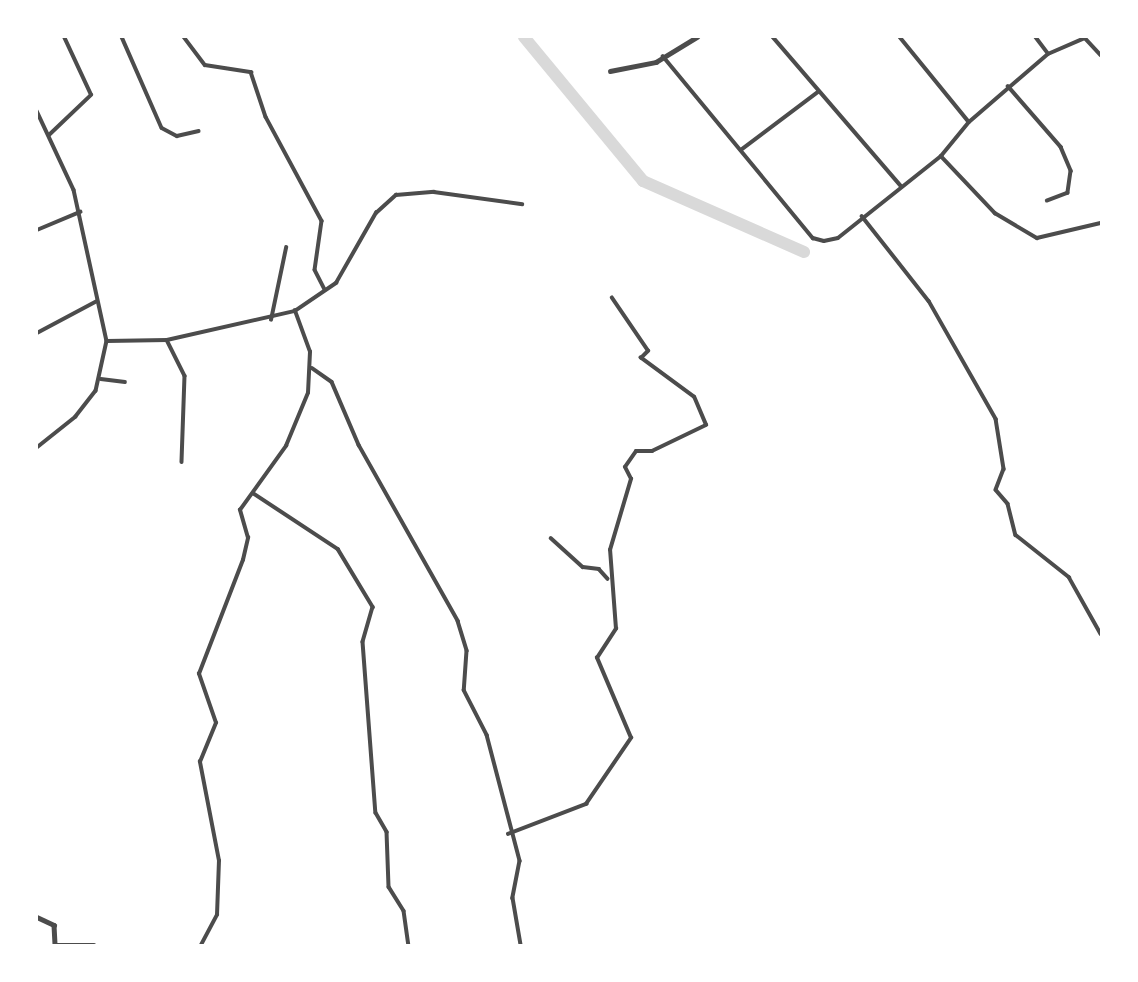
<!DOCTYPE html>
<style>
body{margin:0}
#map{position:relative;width:1138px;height:982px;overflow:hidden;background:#fff;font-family:Bitter,serif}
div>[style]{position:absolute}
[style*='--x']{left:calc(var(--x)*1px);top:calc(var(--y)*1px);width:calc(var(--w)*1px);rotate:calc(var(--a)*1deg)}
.river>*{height:12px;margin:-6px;padding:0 6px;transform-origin:6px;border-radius:6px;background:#d9d9d9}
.minor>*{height:3.5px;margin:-1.75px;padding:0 1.75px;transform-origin:1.75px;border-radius:1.75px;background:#4c4c4c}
.tertiary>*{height:4.5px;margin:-2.25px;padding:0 2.25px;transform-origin:2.25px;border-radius:2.25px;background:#4c4c4c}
span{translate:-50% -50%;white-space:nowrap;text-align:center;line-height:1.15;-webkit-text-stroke:7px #fff;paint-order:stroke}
.frame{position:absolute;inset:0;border:38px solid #fff;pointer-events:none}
</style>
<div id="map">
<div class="river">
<div style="--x:524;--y:37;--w:187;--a:50.4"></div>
<div style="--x:643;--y:181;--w:176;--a:23.8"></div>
</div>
<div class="minor">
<div style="--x:122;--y:37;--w:99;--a:66.3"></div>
<div style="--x:162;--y:128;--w:17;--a:28"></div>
<div style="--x:177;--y:136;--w:22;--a:-13"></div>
<div style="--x:184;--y:37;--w:35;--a:53"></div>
<div style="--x:205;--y:65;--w:47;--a:8.7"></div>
<div style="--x:251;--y:72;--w:47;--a:71.6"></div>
<div style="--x:266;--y:117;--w:118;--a:61.7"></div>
<div style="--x:322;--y:221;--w:49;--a:98.1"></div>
<div style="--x:315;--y:270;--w:22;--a:63"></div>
<div style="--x:773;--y:37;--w:196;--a:49.3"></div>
<div style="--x:900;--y:37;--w:109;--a:50.9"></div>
<div style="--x:1048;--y:54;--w:40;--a:-23.4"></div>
<div style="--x:1085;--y:38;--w:23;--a:47"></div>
<div style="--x:663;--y:56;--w:236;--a:50.5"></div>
<div style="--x:813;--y:238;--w:11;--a:15"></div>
<div style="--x:824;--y:241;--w:14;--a:-12"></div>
<div style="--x:838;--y:238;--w:132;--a:-38.5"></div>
<div style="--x:941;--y:156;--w:44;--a:-50.5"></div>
<div style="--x:969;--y:122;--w:104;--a:-40.7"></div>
<div style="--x:1048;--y:54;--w:21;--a:-127"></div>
<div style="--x:1008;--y:86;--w:81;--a:49"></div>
<div style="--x:1061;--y:147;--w:26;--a:67"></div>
<div style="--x:1071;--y:171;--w:22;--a:98"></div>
<div style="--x:1068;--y:193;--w:22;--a:159"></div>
<div style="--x:37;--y:111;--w:87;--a:64.9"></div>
<div style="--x:74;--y:190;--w:155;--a:77.7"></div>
<div style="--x:107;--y:341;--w:51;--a:102.4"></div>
<div style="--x:96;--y:391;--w:33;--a:128"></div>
<div style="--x:76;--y:417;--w:50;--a:141.5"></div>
<div style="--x:49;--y:135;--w:58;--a:-43.6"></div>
<div style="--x:91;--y:95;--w:64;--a:-115"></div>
<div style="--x:741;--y:150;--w:96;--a:-37"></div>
<div style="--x:941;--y:156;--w:79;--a:46.5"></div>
<div style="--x:995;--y:213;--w:49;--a:30.8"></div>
<div style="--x:1037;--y:238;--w:66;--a:-13.2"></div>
<div style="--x:862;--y:216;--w:108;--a:51.8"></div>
<div style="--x:929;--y:301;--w:136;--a:60.4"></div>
<div style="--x:996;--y:419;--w:51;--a:80.9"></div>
<div style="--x:1004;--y:469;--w:22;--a:111"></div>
<div style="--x:996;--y:490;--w:18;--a:49"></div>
<div style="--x:1008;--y:504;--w:32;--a:76"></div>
<div style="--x:1016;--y:535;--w:68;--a:38.4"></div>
<div style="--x:1069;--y:577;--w:65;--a:60.7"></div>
<div style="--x:37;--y:230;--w:47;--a:-22.7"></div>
<div style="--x:271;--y:320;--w:74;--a:-78.2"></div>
<div style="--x:37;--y:333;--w:66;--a:-28.1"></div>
<div style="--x:167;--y:340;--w:40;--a:63.4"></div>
<div style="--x:185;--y:376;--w:86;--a:92"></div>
<div style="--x:107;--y:341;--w:60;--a:-1"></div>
<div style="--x:167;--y:340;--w:131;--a:-12.8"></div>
<div style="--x:295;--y:311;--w:50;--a:-34.3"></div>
<div style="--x:336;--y:283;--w:81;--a:-60.3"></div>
<div style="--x:376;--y:213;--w:27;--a:-42"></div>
<div style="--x:396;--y:195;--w:38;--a:-5"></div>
<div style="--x:434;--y:192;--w:89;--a:7.8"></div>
<div style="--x:312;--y:368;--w:24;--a:35"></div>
<div style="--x:332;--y:382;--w:69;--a:66.8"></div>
<div style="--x:359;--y:445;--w:202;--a:60.6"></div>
<div style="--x:458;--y:621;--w:31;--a:73"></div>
<div style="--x:467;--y:651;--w:39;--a:94"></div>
<div style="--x:464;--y:690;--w:51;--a:62.9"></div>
<div style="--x:487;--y:735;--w:130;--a:75.3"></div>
<div style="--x:520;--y:861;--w:38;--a:101"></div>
<div style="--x:513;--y:898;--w:48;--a:80.3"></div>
<div style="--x:101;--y:379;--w:24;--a:7"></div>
<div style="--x:253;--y:493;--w:102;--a:33.4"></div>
<div style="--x:338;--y:549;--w:68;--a:58.9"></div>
<div style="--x:373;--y:607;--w:36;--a:106"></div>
<div style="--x:363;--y:642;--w:171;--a:85.7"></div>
<div style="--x:376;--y:813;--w:22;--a:60"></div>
<div style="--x:387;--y:832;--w:55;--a:87.9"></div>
<div style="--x:389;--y:887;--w:28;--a:58"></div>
<div style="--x:404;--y:911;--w:34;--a:82"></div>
<div style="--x:551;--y:538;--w:43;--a:42.2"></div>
<div style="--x:583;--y:567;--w:16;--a:7"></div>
<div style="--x:599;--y:569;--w:13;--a:48"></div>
<div style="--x:508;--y:834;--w:84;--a:-21"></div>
<div style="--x:586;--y:804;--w:80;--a:-55.7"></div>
<div style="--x:631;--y:738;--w:87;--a:-113"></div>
<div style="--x:597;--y:658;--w:35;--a:-57"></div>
<div style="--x:616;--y:629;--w:79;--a:-94.3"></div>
<div style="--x:610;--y:550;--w:74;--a:-73.5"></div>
<div style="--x:631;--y:479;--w:13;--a:-117"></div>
<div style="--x:625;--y:467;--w:19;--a:-55"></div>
<div style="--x:636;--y:451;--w:16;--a:0"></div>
<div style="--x:652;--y:451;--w:60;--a:-25.7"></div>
<div style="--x:706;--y:425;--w:30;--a:-113"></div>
<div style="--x:694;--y:397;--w:66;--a:-143.7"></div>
<div style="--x:641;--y:358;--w:10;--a:-45"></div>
<div style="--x:648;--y:351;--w:64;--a:-124.2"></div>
<div style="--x:55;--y:945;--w:39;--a:0"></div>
<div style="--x:201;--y:945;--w:34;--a:-62"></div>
<div style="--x:217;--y:915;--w:54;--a:-87.9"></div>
<div style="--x:219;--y:861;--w:101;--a:-100.9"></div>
<div style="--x:200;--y:762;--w:42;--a:-67.7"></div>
<div style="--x:216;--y:723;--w:52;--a:-109.1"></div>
<div style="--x:199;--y:674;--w:122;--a:-68.9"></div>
<div style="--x:243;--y:560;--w:23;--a:-77"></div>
<div style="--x:248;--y:538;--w:29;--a:-106"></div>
<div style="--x:240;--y:510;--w:79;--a:-54.3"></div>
<div style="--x:286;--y:446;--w:57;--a:-67.5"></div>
<div style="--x:308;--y:393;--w:41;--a:-87.2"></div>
<div style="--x:310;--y:352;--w:44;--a:-110.1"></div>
</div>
<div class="tertiary">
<div style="--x:610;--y:71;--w:47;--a:-11.1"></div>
<div style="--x:656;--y:62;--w:48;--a:-31.4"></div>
<div style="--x:37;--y:917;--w:19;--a:25"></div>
<div style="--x:54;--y:925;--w:20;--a:87"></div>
</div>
<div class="frame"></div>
</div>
